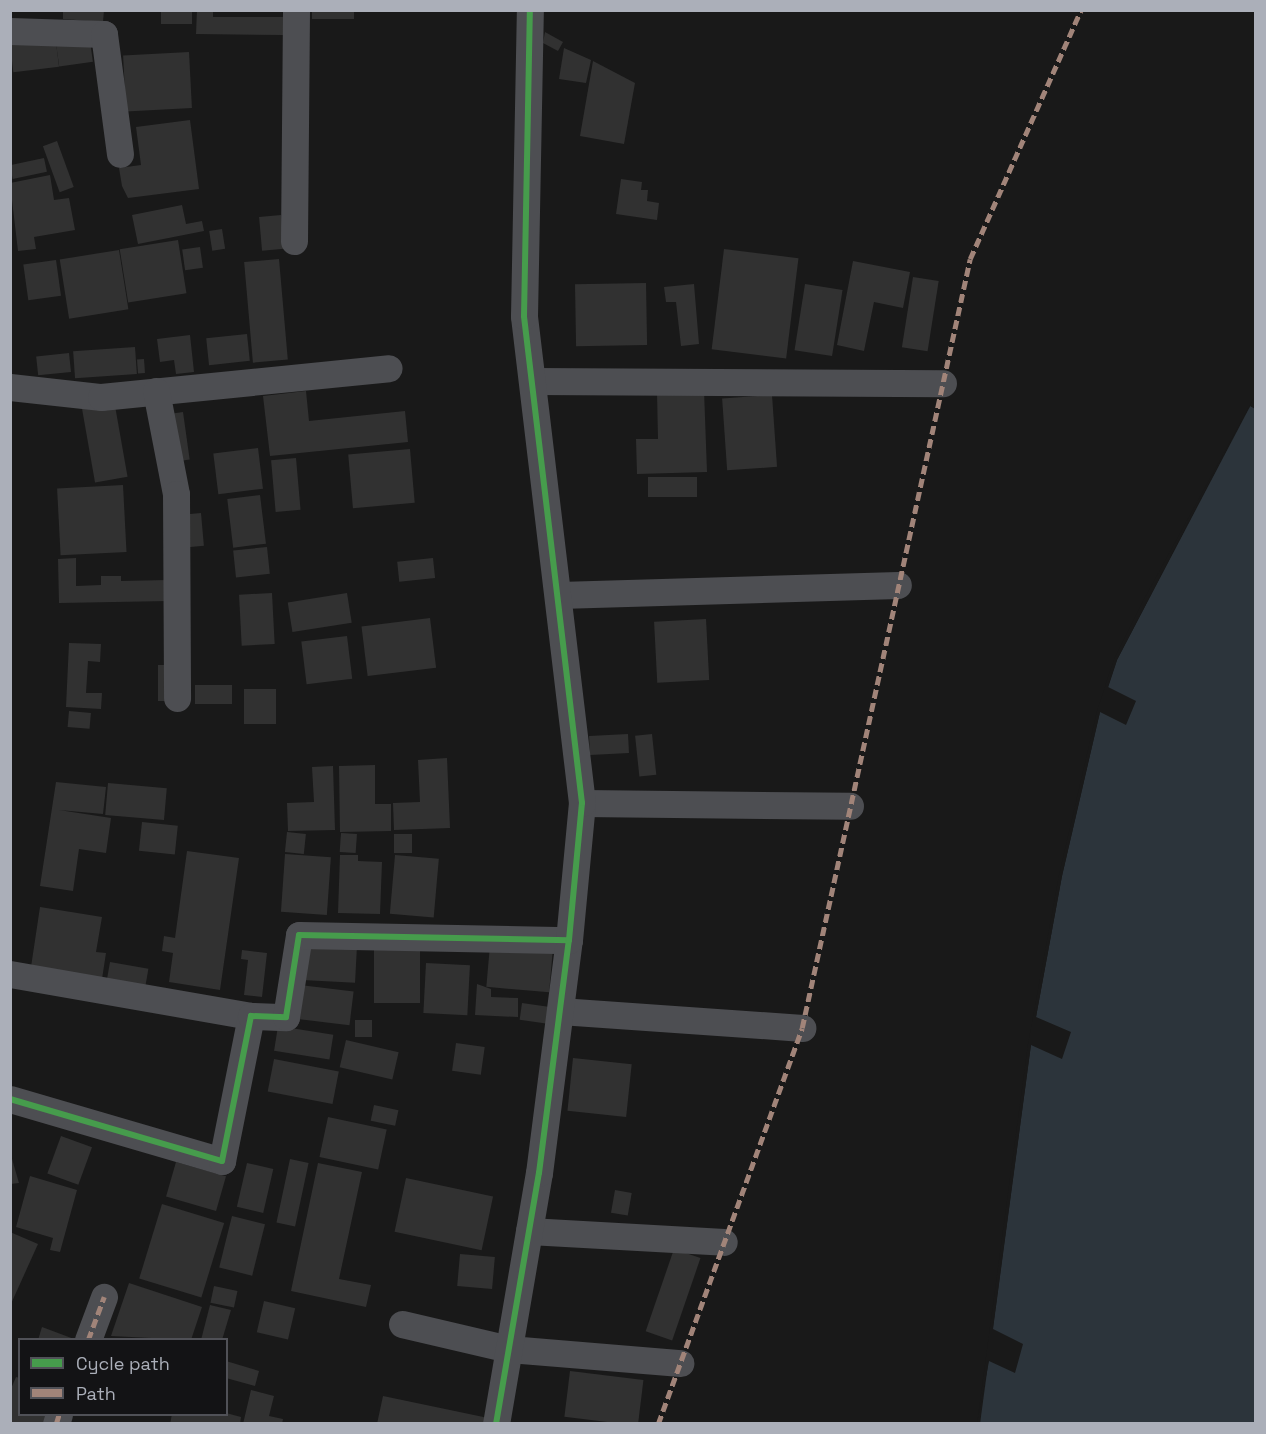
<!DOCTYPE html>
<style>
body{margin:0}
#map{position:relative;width:1266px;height:1434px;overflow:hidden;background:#191919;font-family:"Space Grotesk",sans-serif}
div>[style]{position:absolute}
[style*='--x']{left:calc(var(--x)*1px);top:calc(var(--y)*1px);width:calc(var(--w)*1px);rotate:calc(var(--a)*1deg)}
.water>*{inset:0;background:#2c343b}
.pier>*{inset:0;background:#191919}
.building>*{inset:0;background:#313131;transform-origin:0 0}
.minor>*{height:27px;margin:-13.5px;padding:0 13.5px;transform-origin:13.5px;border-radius:13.5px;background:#4d4e52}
.quiet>*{height:4.5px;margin-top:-2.25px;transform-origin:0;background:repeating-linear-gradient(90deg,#a18479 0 9px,transparent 0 13.5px)}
.cycleway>*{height:6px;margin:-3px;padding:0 3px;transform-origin:3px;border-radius:3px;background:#469c4c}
span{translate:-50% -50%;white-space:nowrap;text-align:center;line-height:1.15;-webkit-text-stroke:5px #131315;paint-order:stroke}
.frame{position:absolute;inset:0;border:12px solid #abafb9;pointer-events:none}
.legend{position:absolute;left:18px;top:1338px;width:210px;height:78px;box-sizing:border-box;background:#131315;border:2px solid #505157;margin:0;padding:8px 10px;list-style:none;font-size:18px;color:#abafb9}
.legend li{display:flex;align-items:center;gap:12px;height:30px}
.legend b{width:30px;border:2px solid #505157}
</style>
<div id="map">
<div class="water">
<div style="clip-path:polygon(1255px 397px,1255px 1423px,980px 1424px,1031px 1044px,1062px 876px,1100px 712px,1117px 660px)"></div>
</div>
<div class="pier">
<div style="clip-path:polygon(1256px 394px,1255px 409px,1250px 406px,1244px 416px,1117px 660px,1108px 687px,1136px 701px,1126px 725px,1100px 712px,1062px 876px,1036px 1017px,1071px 1032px,1062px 1059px,1031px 1045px,993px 1329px,1023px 1344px,1015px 1373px,989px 1361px,977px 1424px,1028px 1044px,1059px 875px,1097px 711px,1114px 659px,1143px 601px)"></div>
</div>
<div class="building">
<div style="clip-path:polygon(63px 10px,104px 10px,103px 22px,63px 19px)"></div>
<div style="left:161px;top:10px;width:31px;height:14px"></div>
<div style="clip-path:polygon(197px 10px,213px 10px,213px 17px,284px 17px,284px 35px,196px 34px)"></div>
<div style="left:312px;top:10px;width:42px;height:9px"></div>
<div style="clip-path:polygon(545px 32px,563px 42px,558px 51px,543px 43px)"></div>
<div style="left:55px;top:34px;width:33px;height:46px;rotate:83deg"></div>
<div style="left:89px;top:34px;width:28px;height:34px;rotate:82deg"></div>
<div style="clip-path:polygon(564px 48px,591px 60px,586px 83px,559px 79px)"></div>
<div style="left:189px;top:52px;width:56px;height:66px;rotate:87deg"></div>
<div style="clip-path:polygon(593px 61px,635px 83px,624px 144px,580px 136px)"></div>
<div style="clip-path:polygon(190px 120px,199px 189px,128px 198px,122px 186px,119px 168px,141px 165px,136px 127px)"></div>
<div style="left:57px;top:141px;width:49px;height:15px;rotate:70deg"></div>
<div style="left:44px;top:158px;width:14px;height:35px;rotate:78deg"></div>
<div style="clip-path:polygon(50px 175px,54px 200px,69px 198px,75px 230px,34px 237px,36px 249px,18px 251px,10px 183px)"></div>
<div style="clip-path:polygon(621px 179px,642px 182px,641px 190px,648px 190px,647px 201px,659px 203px,657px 220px,616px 214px)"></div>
<div style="clip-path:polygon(182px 205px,186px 224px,202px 221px,204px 231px,138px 244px,132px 215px)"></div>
<div style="left:281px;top:215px;width:34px;height:22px;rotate:85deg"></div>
<div style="left:222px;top:229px;width:20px;height:13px;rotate:81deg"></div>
<div style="left:178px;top:240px;width:54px;height:59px;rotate:81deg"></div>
<div style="left:200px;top:247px;width:21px;height:18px;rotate:82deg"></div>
<div style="left:724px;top:249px;width:75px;height:101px;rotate:7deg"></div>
<div style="left:119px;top:250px;width:60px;height:60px;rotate:81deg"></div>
<div style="left:279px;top:259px;width:101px;height:35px;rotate:85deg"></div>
<div style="left:56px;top:260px;width:36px;height:33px;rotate:82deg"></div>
<div style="clip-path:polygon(853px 261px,910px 272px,903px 308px,874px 302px,864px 351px,837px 345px)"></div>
<div style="left:913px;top:277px;width:26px;height:71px;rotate:9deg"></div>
<div style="left:646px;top:283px;width:62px;height:71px;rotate:89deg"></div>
<div style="clip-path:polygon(694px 284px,699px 344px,681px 346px,676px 302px,666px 302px,664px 287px)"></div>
<div style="left:805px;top:284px;width:38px;height:67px;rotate:9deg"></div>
<div style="left:247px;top:334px;width:27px;height:41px;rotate:84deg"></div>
<div style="clip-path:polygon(190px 335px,194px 372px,176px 374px,174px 360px,160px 362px,157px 339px)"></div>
<div style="left:135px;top:347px;width:27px;height:62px;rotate:86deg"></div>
<div style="left:69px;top:353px;width:19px;height:33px;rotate:84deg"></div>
<div style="left:144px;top:359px;width:14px;height:7px;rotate:86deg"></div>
<div style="clip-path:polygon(704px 390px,707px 472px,637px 474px,636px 439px,658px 439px,657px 392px)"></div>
<div style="clip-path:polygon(306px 391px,309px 421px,405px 411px,408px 442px,270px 456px,263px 396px)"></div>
<div style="left:772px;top:395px;width:72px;height:50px;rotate:86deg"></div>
<div style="left:114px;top:400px;width:78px;height:33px;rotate:80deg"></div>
<div style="left:183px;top:412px;width:48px;height:12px;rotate:82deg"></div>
<div style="left:258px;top:448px;width:41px;height:45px;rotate:83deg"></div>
<div style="left:410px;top:449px;width:54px;height:62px;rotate:85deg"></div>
<div style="left:296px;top:458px;width:52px;height:25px;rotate:85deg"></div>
<div style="left:648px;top:477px;width:49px;height:20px"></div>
<div style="left:123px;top:485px;width:67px;height:66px;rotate:87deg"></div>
<div style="left:260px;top:495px;width:49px;height:33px;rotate:83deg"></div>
<div style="left:201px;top:513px;width:33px;height:19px;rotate:85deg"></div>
<div style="left:267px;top:547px;width:27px;height:34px;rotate:84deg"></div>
<div style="clip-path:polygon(76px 558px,76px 586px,101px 585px,101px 576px,121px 576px,121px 581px,168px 580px,169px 601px,59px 603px,58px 559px)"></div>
<div style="left:433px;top:558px;width:20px;height:36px;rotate:84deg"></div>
<div style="left:272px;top:593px;width:51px;height:33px;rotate:87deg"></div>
<div style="left:347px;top:593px;width:30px;height:60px;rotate:81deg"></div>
<div style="left:430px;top:618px;width:50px;height:69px;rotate:83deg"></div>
<div style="left:706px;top:619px;width:61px;height:52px;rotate:87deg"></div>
<div style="left:347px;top:636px;width:43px;height:46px;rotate:83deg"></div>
<div style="clip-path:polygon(69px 643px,101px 644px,100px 662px,88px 661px,86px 693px,102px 693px,101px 709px,66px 707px)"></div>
<div style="left:158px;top:665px;width:17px;height:36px"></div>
<div style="left:195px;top:685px;width:37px;height:19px"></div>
<div style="left:244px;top:689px;width:32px;height:35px"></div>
<div style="left:69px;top:711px;width:22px;height:16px;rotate:5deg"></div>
<div style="left:628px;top:734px;width:19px;height:39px;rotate:87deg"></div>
<div style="left:652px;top:734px;width:41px;height:17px;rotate:84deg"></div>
<div style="clip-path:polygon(447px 758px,450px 828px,394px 830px,393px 803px,420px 802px,418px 760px)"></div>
<div style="clip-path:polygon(375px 765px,375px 804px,391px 804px,391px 831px,340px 832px,339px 766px)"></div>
<div style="clip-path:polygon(333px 766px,335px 830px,288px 831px,287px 803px,314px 802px,312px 767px)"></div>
<div style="clip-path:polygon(56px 782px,106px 787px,103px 814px,59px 810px,111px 818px,106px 853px,79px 849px,73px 891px,40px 886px)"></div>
<div style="left:108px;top:783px;width:59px;height:32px;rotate:5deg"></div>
<div style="left:142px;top:822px;width:36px;height:29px;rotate:6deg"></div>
<div style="left:287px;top:832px;width:19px;height:20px;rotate:6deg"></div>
<div style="left:341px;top:833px;width:16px;height:19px;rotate:4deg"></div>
<div style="left:412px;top:834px;width:19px;height:18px;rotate:90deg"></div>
<div style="clip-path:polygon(187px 851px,239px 858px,220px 990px,169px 982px,173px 953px,162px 951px,164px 936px,175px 938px)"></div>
<div style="left:285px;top:854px;width:46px;height:58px;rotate:4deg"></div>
<div style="clip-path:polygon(340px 855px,358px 855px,358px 861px,382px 862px,380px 914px,338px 913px)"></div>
<div style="left:395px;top:855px;width:44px;height:59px;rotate:5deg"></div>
<div style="clip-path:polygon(40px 907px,102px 917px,96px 952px,106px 953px,102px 979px,31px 967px)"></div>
<div style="left:304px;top:944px;width:53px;height:36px;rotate:3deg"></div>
<div style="left:374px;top:944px;width:46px;height:59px"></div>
<div style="left:490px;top:945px;width:63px;height:42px;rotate:5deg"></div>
<div style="clip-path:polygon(242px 950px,267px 953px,262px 997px,244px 995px,248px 960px,241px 959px)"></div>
<div style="left:110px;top:962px;width:39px;height:24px;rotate:10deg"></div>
<div style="left:426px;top:963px;width:44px;height:50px;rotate:3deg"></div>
<div style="clip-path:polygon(477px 984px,491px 989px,491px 997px,518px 998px,518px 1017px,475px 1015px)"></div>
<div style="left:300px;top:985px;width:54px;height:34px;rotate:7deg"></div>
<div style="left:522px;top:1003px;width:30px;height:17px;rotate:8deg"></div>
<div style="left:355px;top:1020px;width:17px;height:17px"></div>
<div style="left:278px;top:1026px;width:56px;height:25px;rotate:9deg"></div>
<div style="left:346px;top:1040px;width:54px;height:28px;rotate:13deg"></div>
<div style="left:456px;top:1043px;width:29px;height:28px;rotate:8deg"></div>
<div style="left:573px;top:1058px;width:59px;height:53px;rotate:6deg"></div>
<div style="left:274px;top:1059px;width:66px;height:33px;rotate:11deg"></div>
<div style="left:374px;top:1105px;width:25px;height:16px;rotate:12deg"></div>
<div style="left:328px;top:1117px;width:60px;height:41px;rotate:12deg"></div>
<div style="left:61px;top:1136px;width:33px;height:40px;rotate:20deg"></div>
<div style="clip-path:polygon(10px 1152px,19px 1183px,10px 1184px)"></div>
<div style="left:290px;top:1159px;width:19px;height:65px;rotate:12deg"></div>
<div style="left:176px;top:1162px;width:52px;height:36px;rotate:16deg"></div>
<div style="left:247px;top:1163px;width:27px;height:45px;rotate:13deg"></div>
<div style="clip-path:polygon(318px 1163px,362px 1172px,339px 1279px,371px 1285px,366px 1307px,291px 1291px)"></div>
<div style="clip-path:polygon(30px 1176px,77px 1190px,60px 1252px,50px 1250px,53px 1238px,16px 1227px)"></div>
<div style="left:406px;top:1178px;width:89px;height:55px;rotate:12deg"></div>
<div style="left:615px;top:1190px;width:17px;height:23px;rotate:10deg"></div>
<div style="left:162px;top:1204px;width:65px;height:78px;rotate:17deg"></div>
<div style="left:232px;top:1216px;width:34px;height:53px;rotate:14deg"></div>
<div style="clip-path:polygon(10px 1232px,38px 1244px,10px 1306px)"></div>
<div style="left:674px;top:1249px;width:28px;height:87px;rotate:19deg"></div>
<div style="left:460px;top:1254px;width:35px;height:32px;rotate:5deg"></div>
<div style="clip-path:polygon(129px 1283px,202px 1307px,191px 1340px,111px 1336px)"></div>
<div style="left:214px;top:1286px;width:24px;height:17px;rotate:12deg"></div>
<div style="left:264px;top:1301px;width:32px;height:32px;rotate:13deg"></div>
<div style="clip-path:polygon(210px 1305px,231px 1310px,222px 1340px,201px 1340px)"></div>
<div style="clip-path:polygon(42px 1327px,74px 1339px,74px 1340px,38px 1340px)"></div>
<div style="clip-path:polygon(226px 1361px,259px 1371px,255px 1386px,226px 1378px)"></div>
<div style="left:570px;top:1371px;width:74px;height:46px;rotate:7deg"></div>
<div style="clip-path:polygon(16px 1377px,20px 1378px,20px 1414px,55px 1414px,52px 1424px,10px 1424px,10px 1391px)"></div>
<div style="clip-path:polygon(251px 1390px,274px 1396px,269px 1416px,283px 1419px,282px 1424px,243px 1424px)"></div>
<div style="clip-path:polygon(383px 1396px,493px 1419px,492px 1424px,377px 1424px)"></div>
<div style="clip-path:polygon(226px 1413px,241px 1417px,240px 1424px,170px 1424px,172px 1414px)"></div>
</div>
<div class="minor">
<div style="--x:10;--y:31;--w:94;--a:1.8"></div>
<div style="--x:104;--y:34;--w:121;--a:82.4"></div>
<div style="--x:294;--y:241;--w:231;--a:-89.5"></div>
<div style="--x:533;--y:381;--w:410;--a:0.3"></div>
<div style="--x:10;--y:387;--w:92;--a:6.3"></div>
<div style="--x:101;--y:397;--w:289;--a:-5.7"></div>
<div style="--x:156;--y:391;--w:105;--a:79"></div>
<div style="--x:176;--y:494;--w:204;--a:89.7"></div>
<div style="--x:559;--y:595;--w:339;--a:-1.7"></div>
<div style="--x:582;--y:803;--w:268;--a:0.6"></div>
<div style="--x:10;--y:974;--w:245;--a:9.9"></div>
<div style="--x:560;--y:1011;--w:243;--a:4"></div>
<div style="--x:10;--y:1099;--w:221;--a:16.3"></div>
<div style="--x:222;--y:1161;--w:148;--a:-78.7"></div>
<div style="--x:251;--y:1016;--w:35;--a:2"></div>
<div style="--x:286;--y:1017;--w:83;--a:-81"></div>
<div style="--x:299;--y:935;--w:270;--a:1.1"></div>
<div style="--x:529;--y:1231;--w:195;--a:3.2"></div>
<div style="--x:402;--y:1324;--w:110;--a:13.2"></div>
<div style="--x:509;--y:1349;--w:172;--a:4.7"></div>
<div style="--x:88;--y:1340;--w:46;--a:-69.6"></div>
<div style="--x:56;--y:1424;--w:10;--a:-73"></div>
<div style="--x:496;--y:1424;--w:255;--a:-80.3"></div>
<div style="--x:539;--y:1173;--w:235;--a:-82.7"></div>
<div style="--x:569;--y:940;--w:138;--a:-84.6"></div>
<div style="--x:582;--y:803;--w:490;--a:-96.8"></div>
<div style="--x:524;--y:316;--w:306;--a:-88.9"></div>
</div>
<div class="quiet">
<div style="--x:88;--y:1340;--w:46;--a:-69.6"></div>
<div style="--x:56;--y:1424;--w:10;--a:-73"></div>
<div style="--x:658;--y:1424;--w:421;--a:-70"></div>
<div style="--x:802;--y:1028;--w:787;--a:-77.68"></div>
<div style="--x:970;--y:259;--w:273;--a:-66"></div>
</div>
<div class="cycleway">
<div style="--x:10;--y:1099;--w:221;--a:16.3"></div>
<div style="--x:222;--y:1161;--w:148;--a:-78.7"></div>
<div style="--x:251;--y:1016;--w:35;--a:2"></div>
<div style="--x:286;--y:1017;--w:83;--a:-81"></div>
<div style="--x:299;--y:935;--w:270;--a:1.1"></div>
<div style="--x:496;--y:1424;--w:255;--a:-80.3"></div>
<div style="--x:539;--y:1173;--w:235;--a:-82.7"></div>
<div style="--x:569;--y:940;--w:138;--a:-84.6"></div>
<div style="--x:582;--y:803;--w:490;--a:-96.8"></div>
<div style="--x:524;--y:316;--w:306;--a:-88.9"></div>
</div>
<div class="frame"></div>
<ul class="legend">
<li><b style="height:8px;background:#469c4c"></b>Cycle path</li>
<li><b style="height:8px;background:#a18479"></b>Path</li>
</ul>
</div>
